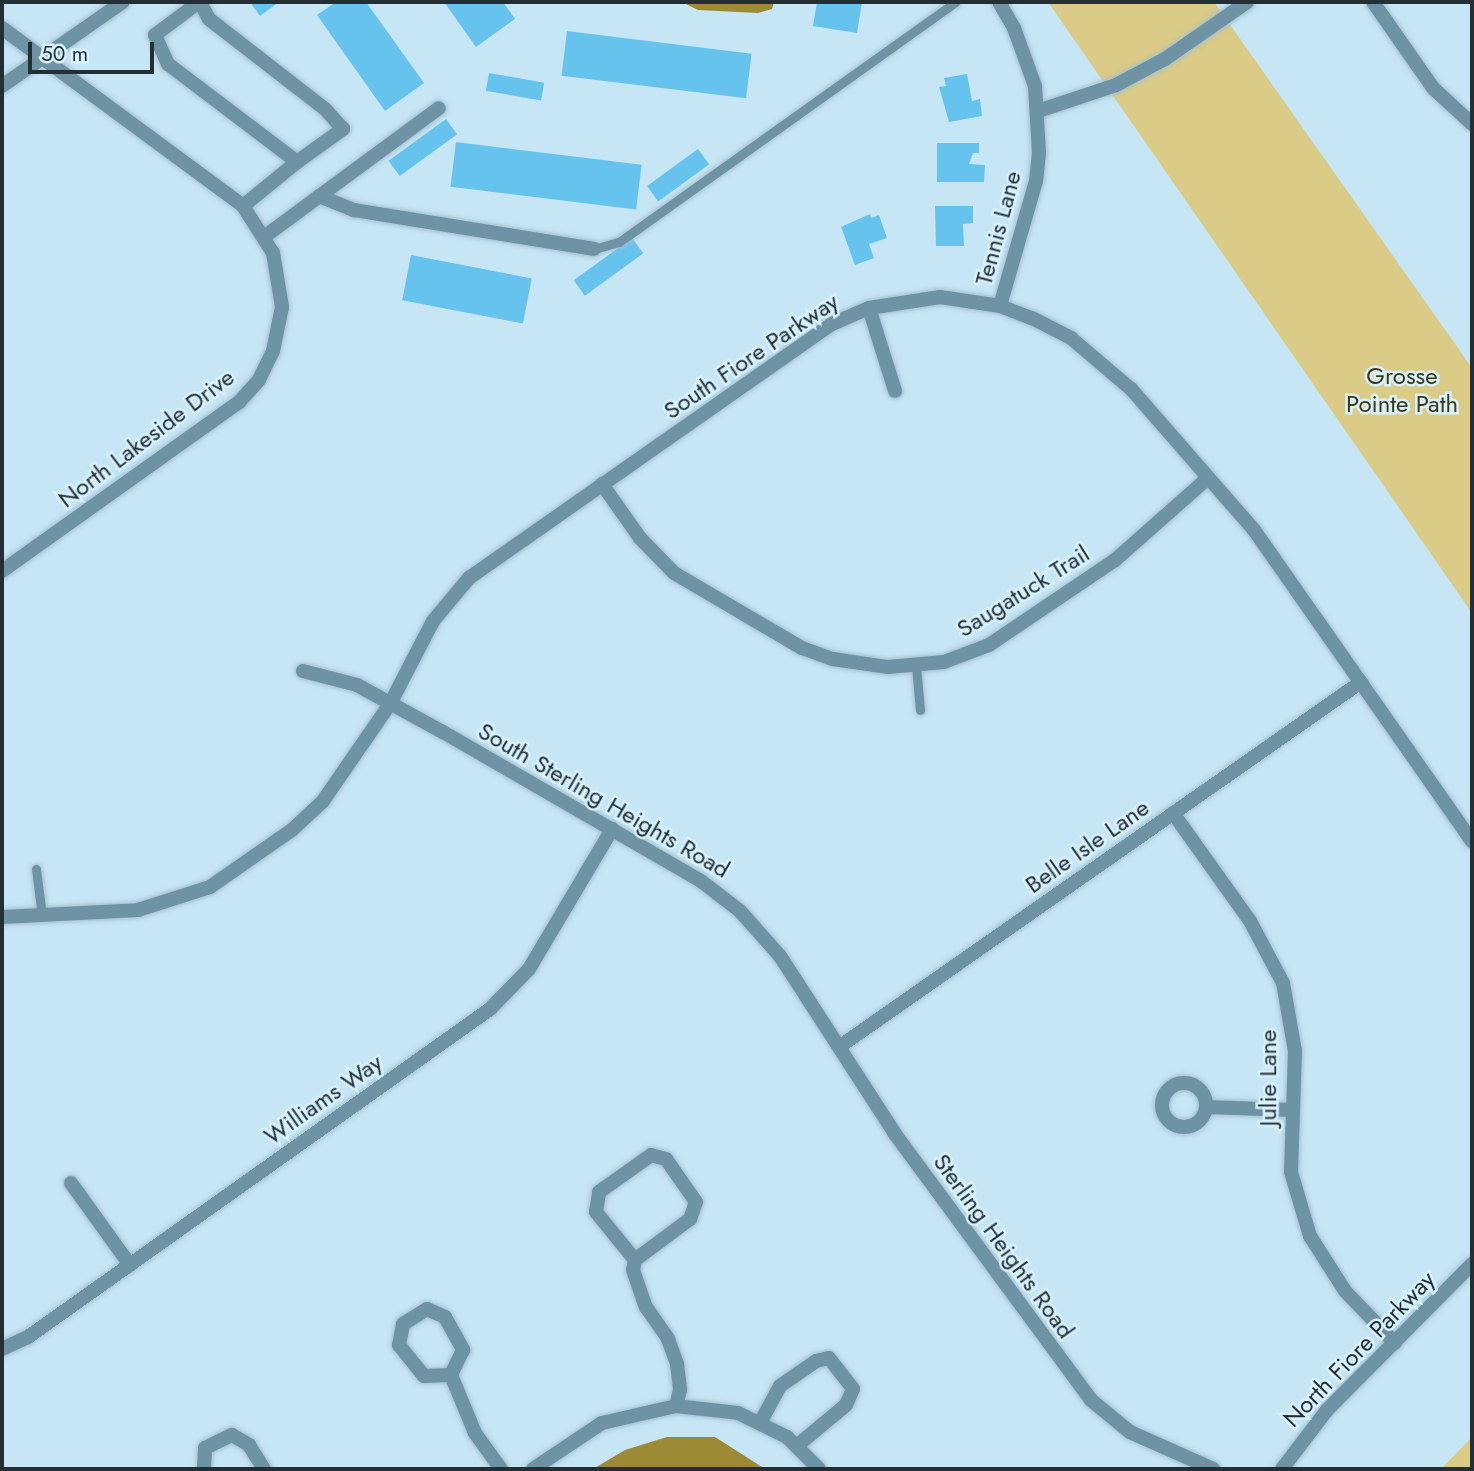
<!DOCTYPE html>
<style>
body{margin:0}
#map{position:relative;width:1474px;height:1471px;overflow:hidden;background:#c6e5f5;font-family:Jost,sans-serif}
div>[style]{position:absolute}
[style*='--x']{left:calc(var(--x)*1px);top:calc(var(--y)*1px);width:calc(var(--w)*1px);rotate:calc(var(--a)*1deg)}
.green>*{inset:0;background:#dacb86}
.water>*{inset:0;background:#9c8a34}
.building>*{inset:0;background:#65c3ee;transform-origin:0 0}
.roads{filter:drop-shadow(0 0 2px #a5c1cf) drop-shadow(0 0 2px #a5c1cf)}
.lane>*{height:9px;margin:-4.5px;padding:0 4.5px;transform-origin:4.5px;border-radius:4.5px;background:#6e93a5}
.street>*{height:14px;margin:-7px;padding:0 7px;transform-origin:7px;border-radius:7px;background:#6e93a5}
.street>.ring{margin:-7px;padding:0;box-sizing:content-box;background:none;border:14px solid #6e93a5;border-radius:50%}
span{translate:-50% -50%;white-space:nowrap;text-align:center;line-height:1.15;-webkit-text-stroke:5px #d8f1fe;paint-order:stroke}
.street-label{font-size:24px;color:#232f35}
.park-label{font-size:24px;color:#3d3610}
.frame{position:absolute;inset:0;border:4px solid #232f35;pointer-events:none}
.scale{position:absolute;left:28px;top:42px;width:126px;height:32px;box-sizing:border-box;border:4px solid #232f35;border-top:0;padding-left:9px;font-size:21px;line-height:24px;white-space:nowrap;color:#232f35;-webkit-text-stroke:5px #d8f1fe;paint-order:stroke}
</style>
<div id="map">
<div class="green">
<div style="clip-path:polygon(1048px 2px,1214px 2px,1472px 368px,1472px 613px)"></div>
<div style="clip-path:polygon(1472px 1437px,1472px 1469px,1441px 1469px)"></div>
</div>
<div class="water">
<div style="clip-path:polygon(682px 2px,774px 2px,772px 9px,758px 13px,698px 10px)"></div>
<div style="clip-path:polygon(667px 1437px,715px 1437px,765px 1469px,593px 1469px,625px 1450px)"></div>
</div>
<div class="building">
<div style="clip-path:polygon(250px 2px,279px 2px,260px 16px)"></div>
<div style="clip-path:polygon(336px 2px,366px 2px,424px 83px,385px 111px,317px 15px)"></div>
<div style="clip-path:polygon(444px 2px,503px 2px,515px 19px,476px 47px)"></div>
<div style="clip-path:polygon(817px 2px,862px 2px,857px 33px,813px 26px)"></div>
<div style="left:567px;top:31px;width:186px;height:45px;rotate:7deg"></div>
<div style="left:489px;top:73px;width:56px;height:18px;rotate:10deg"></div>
<div style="clip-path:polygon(967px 74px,972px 101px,980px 99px,982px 116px,949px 122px,939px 87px,946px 86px,944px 78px)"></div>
<div style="left:446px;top:119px;width:19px;height:71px;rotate:54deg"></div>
<div style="left:456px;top:142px;width:187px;height:45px;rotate:7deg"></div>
<div style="clip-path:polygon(937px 143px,979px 143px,979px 153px,973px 153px,969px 164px,985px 165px,984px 182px,937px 182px)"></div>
<div style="left:698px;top:149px;width:19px;height:63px;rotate:54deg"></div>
<div style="clip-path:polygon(935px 206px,973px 206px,973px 223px,963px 224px,964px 246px,936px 246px)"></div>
<div style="clip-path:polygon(870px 214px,871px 218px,879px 215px,887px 238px,869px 244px,874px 258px,855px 265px,841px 227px)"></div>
<div style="left:632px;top:238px;width:19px;height:72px;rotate:54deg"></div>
<div style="left:411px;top:255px;width:123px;height:46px;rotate:11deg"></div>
</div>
<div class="roads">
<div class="lane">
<div style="--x:594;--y:249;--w:26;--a:-16"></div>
<div style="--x:619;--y:242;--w:413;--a:-35.5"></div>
<div style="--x:916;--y:666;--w:44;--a:84.8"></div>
<div style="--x:36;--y:869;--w:47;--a:82.7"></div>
</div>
<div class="street">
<div style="--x:199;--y:2;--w:55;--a:143.1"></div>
<div style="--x:155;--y:35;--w:32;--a:66"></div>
<div style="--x:168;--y:64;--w:162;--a:37.2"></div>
<div style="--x:297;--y:162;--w:57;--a:-35.7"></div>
<div style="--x:343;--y:129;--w:27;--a:-132"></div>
<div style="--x:325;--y:109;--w:147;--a:-142.2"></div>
<div style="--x:209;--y:19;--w:19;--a:-118"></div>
<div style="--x:999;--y:2;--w:30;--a:60"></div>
<div style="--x:1014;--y:28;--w:62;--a:70.1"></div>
<div style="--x:1035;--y:86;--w:67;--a:86.6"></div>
<div style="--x:1039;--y:153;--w:28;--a:96"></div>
<div style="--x:1036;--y:181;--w:130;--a:106.1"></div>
<div style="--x:1373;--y:2;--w:105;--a:55.1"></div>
<div style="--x:1433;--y:88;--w:53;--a:42.7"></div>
<div style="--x:2;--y:28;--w:300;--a:36.4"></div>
<div style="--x:243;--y:206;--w:56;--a:57.4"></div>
<div style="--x:273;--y:253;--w:55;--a:80.5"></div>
<div style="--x:282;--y:307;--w:45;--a:101.6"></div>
<div style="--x:273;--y:351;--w:32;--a:116"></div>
<div style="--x:259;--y:380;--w:30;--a:132"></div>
<div style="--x:239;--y:402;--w:291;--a:144.5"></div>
<div style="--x:2;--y:86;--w:147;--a:-34.8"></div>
<div style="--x:1038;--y:111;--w:82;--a:-18.4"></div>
<div style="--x:1116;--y:85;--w:55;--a:-28"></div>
<div style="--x:1165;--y:59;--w:100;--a:-34.8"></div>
<div style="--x:319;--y:196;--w:38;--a:22"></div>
<div style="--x:354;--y:210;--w:243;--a:9.2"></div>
<div style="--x:243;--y:206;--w:70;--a:-39.2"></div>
<div style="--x:264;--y:237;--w:217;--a:-36.4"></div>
<div style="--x:869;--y:308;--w:87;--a:72.6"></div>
<div style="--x:602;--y:484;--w:66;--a:54.9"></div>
<div style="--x:640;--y:538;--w:49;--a:45.8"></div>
<div style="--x:674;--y:573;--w:148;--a:30.4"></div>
<div style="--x:802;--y:648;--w:33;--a:20"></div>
<div style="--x:833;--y:659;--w:56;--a:8.3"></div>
<div style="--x:888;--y:667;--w:56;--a:-5.1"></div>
<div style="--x:944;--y:662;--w:48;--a:-20.7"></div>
<div style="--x:989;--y:645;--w:152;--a:-34"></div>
<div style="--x:1115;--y:560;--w:124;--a:-41.4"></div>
<div style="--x:303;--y:671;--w:56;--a:14.5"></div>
<div style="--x:357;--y:685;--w:98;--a:28.7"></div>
<div style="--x:443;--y:732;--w:298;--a:30"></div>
<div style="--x:701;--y:881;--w:49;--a:37.6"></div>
<div style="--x:740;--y:911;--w:60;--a:48.4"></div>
<div style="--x:780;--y:956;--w:212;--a:57.1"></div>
<div style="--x:895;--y:1134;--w:330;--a:53.6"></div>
<div style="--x:1091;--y:1400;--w:50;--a:39.4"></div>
<div style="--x:1130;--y:1432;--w:91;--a:24"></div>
<div style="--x:1173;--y:813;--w:133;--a:54.5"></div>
<div style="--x:1250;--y:921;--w:70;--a:62"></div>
<div style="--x:1283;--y:983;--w:69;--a:80"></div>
<div style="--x:1295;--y:1051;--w:121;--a:91.9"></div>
<div style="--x:1291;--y:1172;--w:67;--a:73.5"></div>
<div style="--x:1310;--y:1236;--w:65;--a:57.5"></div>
<div style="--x:1345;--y:1291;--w:72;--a:46.1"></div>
<div style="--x:2;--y:917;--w:136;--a:-2.9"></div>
<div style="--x:138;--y:910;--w:76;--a:-17.7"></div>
<div style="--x:210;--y:887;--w:101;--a:-34.9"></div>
<div style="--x:293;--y:829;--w:41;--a:-43"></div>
<div style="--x:323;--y:801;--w:118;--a:-55.4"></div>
<div style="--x:390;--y:704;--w:93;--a:-62.6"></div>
<div style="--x:433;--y:621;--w:56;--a:-50.1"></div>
<div style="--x:469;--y:578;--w:443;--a:-35"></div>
<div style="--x:832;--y:324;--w:40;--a:-23.4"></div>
<div style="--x:869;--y:308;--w:72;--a:-8.8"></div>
<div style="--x:940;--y:297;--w:61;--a:8.5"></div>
<div style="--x:1000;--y:306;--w:34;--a:21"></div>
<div style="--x:1032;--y:318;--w:44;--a:27.1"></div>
<div style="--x:1071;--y:338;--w:79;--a:40.4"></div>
<div style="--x:1131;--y:389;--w:187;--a:48.9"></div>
<div style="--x:1254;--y:530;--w:380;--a:55"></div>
<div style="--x:839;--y:1047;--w:637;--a:-34.96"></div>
<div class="ring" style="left:1162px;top:1083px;width:30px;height:30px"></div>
<div style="--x:1206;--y:1107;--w:86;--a:2"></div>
<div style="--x:71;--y:1183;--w:101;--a:54.3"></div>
<div style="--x:635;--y:1260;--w:62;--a:-129.1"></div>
<div style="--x:596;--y:1212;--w:20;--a:-81"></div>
<div style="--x:599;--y:1192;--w:64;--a:-35.4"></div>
<div style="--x:651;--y:1155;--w:16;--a:15"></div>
<div style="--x:666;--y:1159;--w:52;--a:55.1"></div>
<div style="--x:696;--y:1202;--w:18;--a:109"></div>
<div style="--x:690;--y:1219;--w:69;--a:143.3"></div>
<div style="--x:635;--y:1260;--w:10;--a:101"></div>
<div style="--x:633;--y:1270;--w:39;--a:71"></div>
<div style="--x:646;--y:1307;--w:39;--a:55"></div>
<div style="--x:668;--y:1339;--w:27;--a:70"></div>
<div style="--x:677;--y:1364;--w:26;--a:83"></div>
<div style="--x:680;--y:1390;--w:16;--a:104"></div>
<div style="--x:427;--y:1309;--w:20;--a:24"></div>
<div style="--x:445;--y:1317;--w:38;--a:61"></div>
<div style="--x:463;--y:1350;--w:28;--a:116"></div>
<div style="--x:451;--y:1375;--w:27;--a:178"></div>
<div style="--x:424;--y:1376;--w:40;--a:-129"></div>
<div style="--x:399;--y:1345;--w:21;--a:-79"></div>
<div style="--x:403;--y:1324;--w:28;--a:-32"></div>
<div style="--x:2;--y:1349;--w:29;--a:-25"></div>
<div style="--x:28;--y:1337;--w:567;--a:-35.37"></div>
<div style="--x:490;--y:1009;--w:56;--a:-45.7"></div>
<div style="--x:529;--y:969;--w:163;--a:-59.3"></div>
<div style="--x:451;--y:1375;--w:63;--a:67.5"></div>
<div style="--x:475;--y:1433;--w:44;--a:54.2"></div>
<div style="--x:760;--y:1423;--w:42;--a:-61.6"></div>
<div style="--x:780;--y:1386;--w:44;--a:-34.8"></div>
<div style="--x:816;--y:1361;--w:13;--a:-13"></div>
<div style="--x:829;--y:1358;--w:39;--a:52"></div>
<div style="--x:853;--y:1389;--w:17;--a:114"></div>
<div style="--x:846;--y:1405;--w:62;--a:140.2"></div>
<div style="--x:204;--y:1469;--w:21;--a:-87"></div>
<div style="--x:205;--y:1448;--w:30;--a:-26"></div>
<div style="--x:232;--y:1435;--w:20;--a:30"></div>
<div style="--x:249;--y:1445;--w:28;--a:58"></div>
<div style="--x:533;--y:1469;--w:83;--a:-33.7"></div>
<div style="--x:602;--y:1423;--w:76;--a:-12.9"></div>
<div style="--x:676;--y:1406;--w:62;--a:6.4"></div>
<div style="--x:738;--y:1413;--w:55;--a:26.1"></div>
<div style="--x:787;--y:1437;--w:45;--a:45"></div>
<div style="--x:1282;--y:1469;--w:74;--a:-52.7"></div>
<div style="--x:1327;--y:1410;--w:206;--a:-45.2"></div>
</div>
</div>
<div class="street-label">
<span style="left:998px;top:228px;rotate:-75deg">Tennis Lane</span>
<span style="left:751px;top:356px;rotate:-34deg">South Fiore Parkway</span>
<span style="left:146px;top:438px;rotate:-37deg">North Lakeside Drive</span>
<span style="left:1023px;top:591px;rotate:-32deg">Saugatuck Trail</span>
<span style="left:604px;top:800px;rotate:30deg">South Sterling Heights Road</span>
<span style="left:1087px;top:846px;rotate:-35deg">Belle Isle Lane</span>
<span style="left:1268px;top:1078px;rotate:-90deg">Julie Lane</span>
<span style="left:323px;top:1099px;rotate:-35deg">Williams Way</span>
<span style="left:1004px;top:1246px;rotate:54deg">Sterling Heights Road</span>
<span style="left:1359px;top:1349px;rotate:-46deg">North Fiore Parkway</span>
</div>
<div class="park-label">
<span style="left:1402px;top:390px">Grosse<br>Pointe Path</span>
</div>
<div class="frame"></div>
<div class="scale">50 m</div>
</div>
